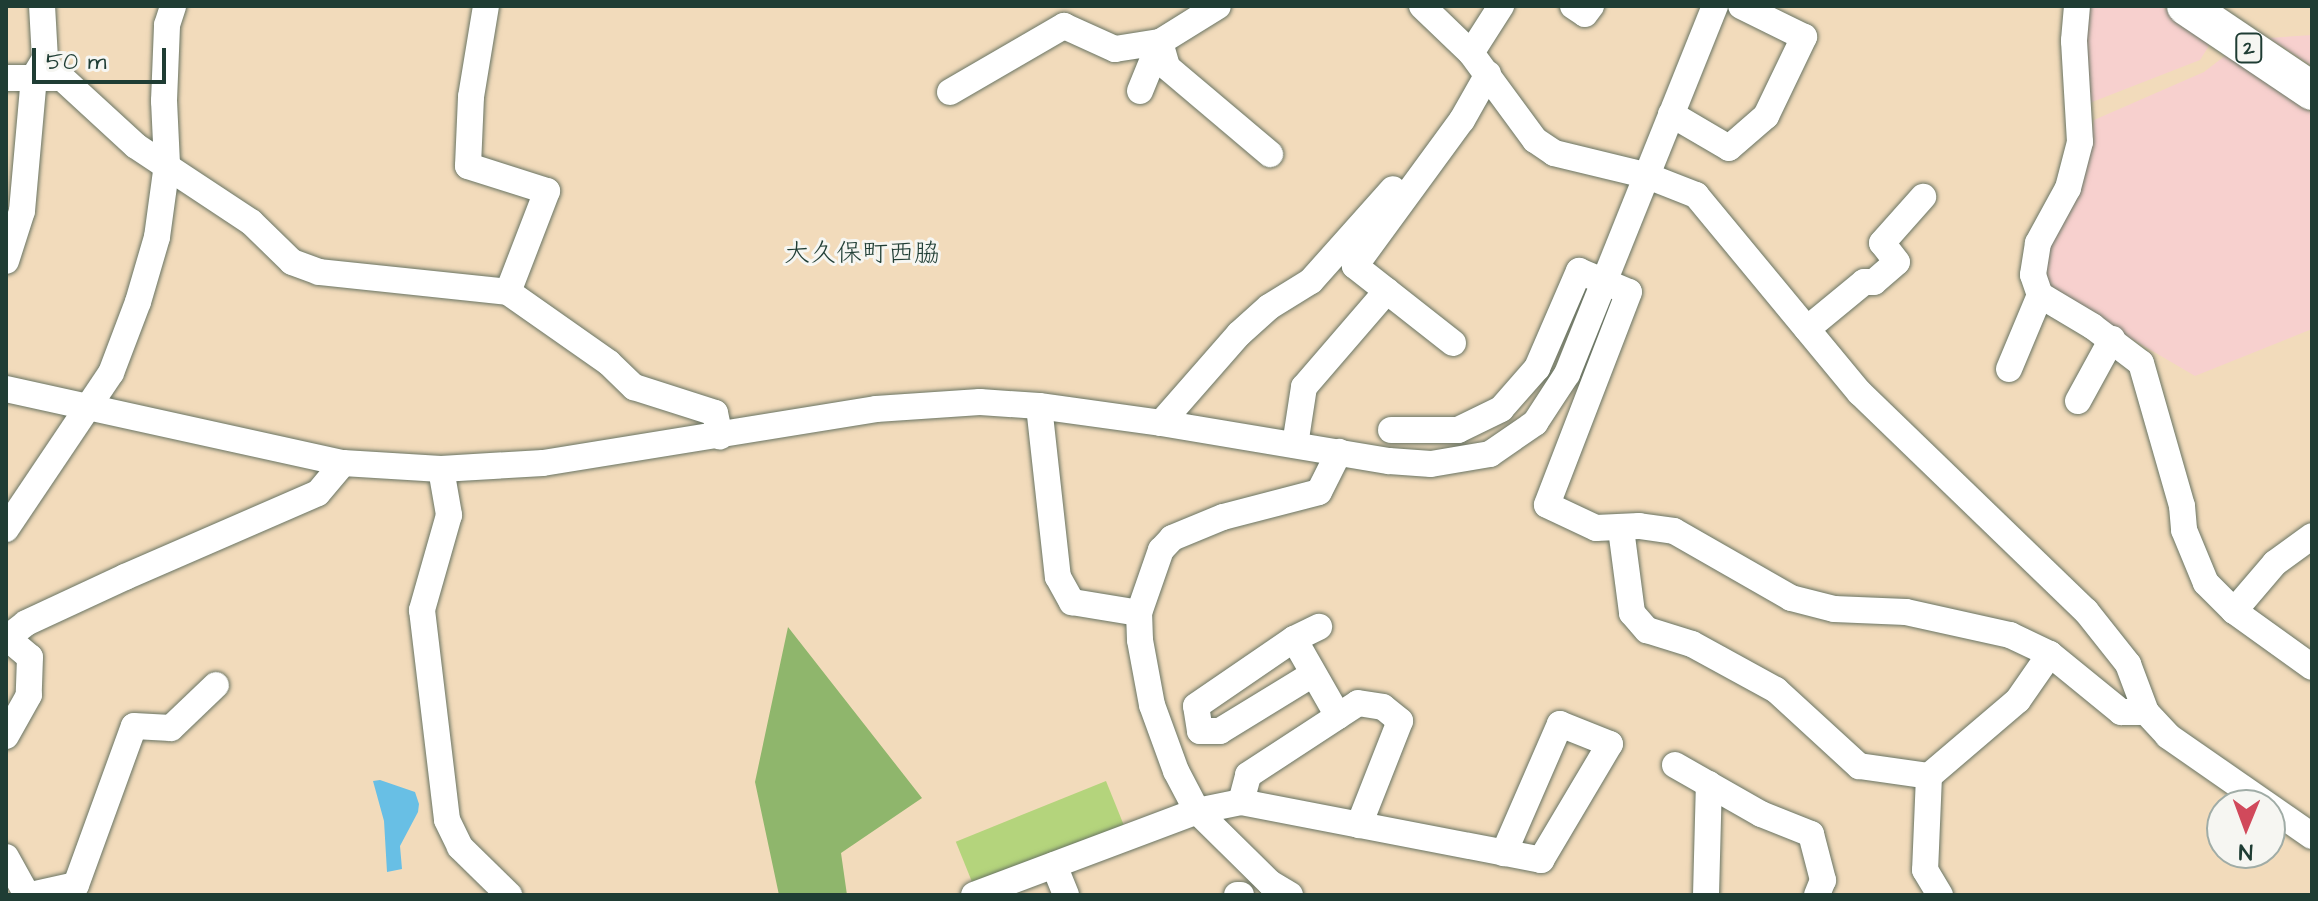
<!DOCTYPE html>
<meta charset="utf-8">
<style>
body{margin:0}
#map{position:relative;width:2318px;height:901px;overflow:hidden;background:#f2dbbb;font-family:"Architects Daughter","Klee One",sans-serif}
div>[style]{position:absolute}
[style*='--x']{left:calc(var(--x)*1px);top:calc(var(--y)*1px);width:calc(var(--w)*1px);rotate:calc(var(--a)*1deg)}
.built>*{inset:0;background:#f7d0ce}
.green>*{inset:0;background:#b4d47c;transform-origin:0 0}
.forest>*{inset:0;background:#8fb66c}
.water>*{inset:0;background:#68bfe5}
.roads{filter:drop-shadow(0 0 2px #697463) drop-shadow(0 0 2px #697463)}
.minor>*{height:26px;margin:-13px;padding:0 13px;transform-origin:13px;border-radius:13px;background:#fff}
.highway>*{height:38px;margin:-19px;padding:0 19px;transform-origin:19px;border-radius:19px;background:#fff}
span{translate:-50% -50%;white-space:nowrap;text-align:center;line-height:1.15;-webkit-text-stroke:6px #f6f6f2;paint-order:stroke}
.shield-label span{padding:2px 6px;background:#f6f6f2;border:2px solid;border-radius:6px;-webkit-text-stroke-width:0}
.shield-label{font-size:20px;color:#1f3d34;font-weight:700}
.quarter-label{font-size:26px;color:#1f3d34}
.frame{position:absolute;inset:0;border:8px solid #1f3d34;pointer-events:none}
.north{position:absolute;left:2206px;top:789px;width:80px;height:80px;box-sizing:border-box;background:#f6f6f2;border:2px solid #a0aca6;border-radius:50%;rotate:181deg;font-size:22px;font-weight:700;line-height:32px;text-align:center;color:#1f3d34}
.north::after{content:'';display:block;margin:auto;width:28px;height:36px;background:#d1495b;clip-path:polygon(50% 0,100% 100%,50% 72%,0 100%)}
.scale{position:absolute;left:32px;top:48px;width:134px;height:36px;box-sizing:border-box;border:4px solid #1f3d34;border-top:0;padding-left:10px;font-size:24px;line-height:28px;white-space:nowrap;color:#1f3d34;-webkit-text-stroke:6px #f6f6f2;paint-order:stroke}
</style>
<div id="map">
<div class="built">
<div style="clip-path:polygon(2084px 6px,2161px 6px,2212px 41px,2200px 60px,2087px 104px)"></div>
<div style="clip-path:polygon(2312px 35px,2312px 66px,2269px 38px)"></div>
<div style="clip-path:polygon(2226px 55px,2312px 113px,2312px 329px,2195px 376px,2047px 289px,2041px 267px,2087px 162px,2094px 120px,2204px 72px)"></div>
</div>
<div class="green">
<div style="left:1106px;top:781px;width:48px;height:162px;rotate:68deg"></div>
</div>
<div class="forest">
<div style="clip-path:polygon(788px 627px,922px 798px,841px 853px,847px 895px,779px 895px,755px 782px)"></div>
</div>
<div class="water">
<div style="clip-path:polygon(380px 780px,415px 792px,419px 804px,418px 812px,400px 846px,402px 869px,387px 872px,384px 821px,373px 781px)"></div>
</div>
<div class="roads">
<div class="minor">
<div style="--x:486;--y:6;--w:92;--a:99.4"></div>
<div style="--x:471;--y:97;--w:69;--a:92.5"></div>
<div style="--x:468;--y:166;--w:83;--a:17.6"></div>
<div style="--x:547;--y:191;--w:108;--a:111.1"></div>
<div style="--x:1422;--y:6;--w:68;--a:43.8"></div>
<div style="--x:1471;--y:53;--w:108;--a:53.7"></div>
<div style="--x:1535;--y:140;--w:23;--a:34"></div>
<div style="--x:1554;--y:153;--w:94;--a:13.6"></div>
<div style="--x:1645;--y:175;--w:55;--a:21.4"></div>
<div style="--x:1696;--y:195;--w:257;--a:50.4"></div>
<div style="--x:1860;--y:393;--w:314;--a:44"></div>
<div style="--x:2086;--y:611;--w:68;--a:51.6"></div>
<div style="--x:2128;--y:664;--w:51;--a:69.4"></div>
<div style="--x:2146;--y:712;--w:33;--a:47"></div>
<div style="--x:2168;--y:736;--w:175;--a:34.8"></div>
<div style="--x:1573;--y:6;--w:14;--a:34"></div>
<div style="--x:1585;--y:14;--w:10;--a:-53"></div>
<div style="--x:2077;--y:6;--w:35;--a:95"></div>
<div style="--x:2074;--y:41;--w:101;--a:86.6"></div>
<div style="--x:2080;--y:142;--w:48;--a:104.6"></div>
<div style="--x:2068;--y:188;--w:63;--a:118.6"></div>
<div style="--x:2038;--y:243;--w:32;--a:99"></div>
<div style="--x:2033;--y:275;--w:21;--a:71"></div>
<div style="--x:2040;--y:295;--w:61;--a:30.8"></div>
<div style="--x:2092;--y:326;--w:61;--a:37.1"></div>
<div style="--x:2141;--y:363;--w:149;--a:74"></div>
<div style="--x:2182;--y:506;--w:24;--a:85"></div>
<div style="--x:2184;--y:530;--w:57;--a:67.5"></div>
<div style="--x:2206;--y:583;--w:40;--a:45"></div>
<div style="--x:2234;--y:611;--w:96;--a:35.7"></div>
<div style="--x:1471;--y:53;--w:56;--a:-57.4"></div>
<div style="--x:6;--y:78;--w:56;--a:0"></div>
<div style="--x:62;--y:78;--w:100;--a:42.6"></div>
<div style="--x:136;--y:146;--w:138;--a:33.5"></div>
<div style="--x:251;--y:222;--w:57;--a:44.3"></div>
<div style="--x:292;--y:262;--w:29;--a:20"></div>
<div style="--x:319;--y:272;--w:190;--a:6"></div>
<div style="--x:508;--y:292;--w:123;--a:35.1"></div>
<div style="--x:609;--y:363;--w:35;--a:44"></div>
<div style="--x:634;--y:387;--w:85;--a:17.8"></div>
<div style="--x:715;--y:413;--w:24;--a:78"></div>
<div style="--x:1140;--y:91;--w:53;--a:-67.8"></div>
<div style="--x:1160;--y:42;--w:68;--a:-31.8"></div>
<div style="--x:950;--y:92;--w:132;--a:-30.1"></div>
<div style="--x:1064;--y:26;--w:56;--a:24.3"></div>
<div style="--x:1115;--y:49;--w:46;--a:-8.8"></div>
<div style="--x:1160;--y:42;--w:26;--a:74"></div>
<div style="--x:1167;--y:67;--w:135;--a:40.2"></div>
<div style="--x:1671;--y:114;--w:67;--a:30.4"></div>
<div style="--x:1729;--y:148;--w:49;--a:-40.9"></div>
<div style="--x:1766;--y:116;--w:88;--a:-64.3"></div>
<div style="--x:1804;--y:37;--w:70;--a:-153.8"></div>
<div style="--x:6;--y:261;--w:52;--a:-72.3"></div>
<div style="--x:22;--y:211;--w:135;--a:-84.9"></div>
<div style="--x:34;--y:77;--w:21;--a:-59"></div>
<div style="--x:45;--y:59;--w:53;--a:-93.2"></div>
<div style="--x:1807;--y:329;--w:74;--a:-39.5"></div>
<div style="--x:1864;--y:282;--w:10;--a:0"></div>
<div style="--x:1874;--y:282;--w:30;--a:-41"></div>
<div style="--x:1897;--y:262;--w:24;--a:-128"></div>
<div style="--x:1882;--y:243;--w:62;--a:-48.3"></div>
<div style="--x:1453;--y:343;--w:125;--a:-141.8"></div>
<div style="--x:1355;--y:266;--w:181;--a:-53.8"></div>
<div style="--x:1462;--y:120;--w:53;--a:-60.5"></div>
<div style="--x:2009;--y:369;--w:80;--a:-67.3"></div>
<div style="--x:6;--y:389;--w:345;--a:12.4"></div>
<div style="--x:343;--y:463;--w:98;--a:3.5"></div>
<div style="--x:441;--y:469;--w:102;--a:-3.4"></div>
<div style="--x:543;--y:463;--w:337;--a:-9.2"></div>
<div style="--x:876;--y:409;--w:104;--a:-3.9"></div>
<div style="--x:980;--y:402;--w:59;--a:3.9"></div>
<div style="--x:1039;--y:406;--w:123;--a:7.9"></div>
<div style="--x:1161;--y:423;--w:231;--a:9.5"></div>
<div style="--x:1389;--y:461;--w:42;--a:4.1"></div>
<div style="--x:1431;--y:464;--w:60;--a:-9.6"></div>
<div style="--x:1490;--y:454;--w:55;--a:-34.6"></div>
<div style="--x:1535;--y:423;--w:59;--a:-56.9"></div>
<div style="--x:1567;--y:374;--w:397;--a:-68.1"></div>
<div style="--x:2078;--y:401;--w:71;--a:-61.3"></div>
<div style="--x:1039;--y:406;--w:172;--a:83.7"></div>
<div style="--x:1058;--y:577;--w:29;--a:61"></div>
<div style="--x:1072;--y:602;--w:68;--a:9.3"></div>
<div style="--x:1161;--y:423;--w:118;--a:-48.8"></div>
<div style="--x:1239;--y:334;--w:40;--a:-42"></div>
<div style="--x:1269;--y:307;--w:49;--a:-31.8"></div>
<div style="--x:1311;--y:281;--w:123;--a:-48.3"></div>
<div style="--x:1391;--y:430;--w:67;--a:0"></div>
<div style="--x:1458;--y:430;--w:48;--a:-26"></div>
<div style="--x:1501;--y:409;--w:55;--a:-48.7"></div>
<div style="--x:1537;--y:368;--w:106;--a:-66.6"></div>
<div style="--x:1579;--y:271;--w:54;--a:22.8"></div>
<div style="--x:1629;--y:292;--w:228;--a:111.1"></div>
<div style="--x:1547;--y:505;--w:54;--a:25.1"></div>
<div style="--x:1596;--y:528;--w:43;--a:-2.7"></div>
<div style="--x:1639;--y:526;--w:35;--a:8"></div>
<div style="--x:1674;--y:531;--w:135;--a:29.8"></div>
<div style="--x:1791;--y:598;--w:44;--a:14.3"></div>
<div style="--x:1834;--y:609;--w:72;--a:2.4"></div>
<div style="--x:1906;--y:612;--w:107;--a:12.5"></div>
<div style="--x:2010;--y:635;--w:44;--a:25.4"></div>
<div style="--x:2050;--y:654;--w:92;--a:39.2"></div>
<div style="--x:2121;--y:712;--w:25;--a:0"></div>
<div style="--x:1295;--y:445;--w:59;--a:-81.2"></div>
<div style="--x:1304;--y:387;--w:127;--a:-49.2"></div>
<div style="--x:441;--y:469;--w:47;--a:80.1"></div>
<div style="--x:449;--y:515;--w:99;--a:105.9"></div>
<div style="--x:422;--y:610;--w:211;--a:83.2"></div>
<div style="--x:447;--y:820;--w:30;--a:64"></div>
<div style="--x:460;--y:847;--w:69;--a:44.4"></div>
<div style="--x:6;--y:529;--w:188;--a:-56.1"></div>
<div style="--x:111;--y:373;--w:76;--a:-69.2"></div>
<div style="--x:138;--y:302;--w:68;--a:-73.7"></div>
<div style="--x:157;--y:237;--w:74;--a:-82.2"></div>
<div style="--x:167;--y:164;--w:63;--a:-92.7"></div>
<div style="--x:164;--y:101;--w:76;--a:-87.7"></div>
<div style="--x:167;--y:25;--w:20;--a:-72"></div>
<div style="--x:1621;--y:529;--w:85;--a:82.5"></div>
<div style="--x:1632;--y:613;--w:23;--a:49"></div>
<div style="--x:1647;--y:630;--w:47;--a:17.3"></div>
<div style="--x:1692;--y:644;--w:96;--a:28.7"></div>
<div style="--x:1776;--y:690;--w:113;--a:42.5"></div>
<div style="--x:1859;--y:766;--w:71;--a:8.1"></div>
<div style="--x:1929;--y:776;--w:117;--a:-40.5"></div>
<div style="--x:2018;--y:700;--w:56;--a:-55.2"></div>
<div style="--x:2234;--y:611;--w:63;--a:-49.5"></div>
<div style="--x:2275;--y:563;--w:46;--a:-36.1"></div>
<div style="--x:6;--y:637;--w:31;--a:40"></div>
<div style="--x:30;--y:657;--w:38;--a:92"></div>
<div style="--x:29;--y:695;--w:47;--a:119.3"></div>
<div style="--x:7;--y:638;--w:24;--a:-38"></div>
<div style="--x:26;--y:623;--w:109;--a:-24.9"></div>
<div style="--x:125;--y:577;--w:210;--a:-23.5"></div>
<div style="--x:318;--y:493;--w:39;--a:-50"></div>
<div style="--x:1294;--y:639;--w:89;--a:60.3"></div>
<div style="--x:1313;--y:674;--w:109;--a:148.5"></div>
<div style="--x:1220;--y:731;--w:20;--a:180"></div>
<div style="--x:1200;--y:731;--w:25;--a:-99"></div>
<div style="--x:1196;--y:706;--w:119;--a:-34.4"></div>
<div style="--x:1294;--y:639;--w:28;--a:-26"></div>
<div style="--x:1675;--y:765;--w:99;--a:29.7"></div>
<div style="--x:1761;--y:814;--w:54;--a:21.8"></div>
<div style="--x:1811;--y:834;--w:48;--a:75.4"></div>
<div style="--x:1823;--y:880;--w:16;--a:112"></div>
<div style="--x:1929;--y:776;--w:94;--a:92.4"></div>
<div style="--x:1925;--y:870;--w:29;--a:59"></div>
<div style="--x:1241;--y:802;--w:28;--a:-75"></div>
<div style="--x:1248;--y:775;--w:131;--a:-33.2"></div>
<div style="--x:1358;--y:703;--w:25;--a:9"></div>
<div style="--x:1383;--y:707;--w:22;--a:39"></div>
<div style="--x:1400;--y:721;--w:112;--a:111.5"></div>
<div style="--x:6;--y:857;--w:43;--a:61.1"></div>
<div style="--x:1054;--y:865;--w:32;--a:68"></div>
<div style="--x:31;--y:895;--w:46;--a:-12.5"></div>
<div style="--x:76;--y:885;--w:169;--a:-70"></div>
<div style="--x:134;--y:726;--w:37;--a:3"></div>
<div style="--x:171;--y:728;--w:62;--a:-43.7"></div>
<div style="--x:974;--y:895;--w:238;--a:-20.6"></div>
<div style="--x:1197;--y:811;--w:45;--a:-11.6"></div>
<div style="--x:1241;--y:802;--w:306;--a:10.9"></div>
<div style="--x:1541;--y:860;--w:135;--a:-59.3"></div>
<div style="--x:1610;--y:744;--w:54;--a:-158.2"></div>
<div style="--x:1560;--y:724;--w:141;--a:113.5"></div>
<div style="--x:1237;--y:895;--w:4;--a:0"></div>
<div style="--x:1290;--y:895;--w:23;--a:-149"></div>
<div style="--x:1270;--y:883;--w:103;--a:-135.4"></div>
<div style="--x:1197;--y:811;--w:45;--a:-117.7"></div>
<div style="--x:1176;--y:771;--w:70;--a:-110"></div>
<div style="--x:1152;--y:705;--w:66;--a:-100.5"></div>
<div style="--x:1140;--y:640;--w:27;--a:-92"></div>
<div style="--x:1139;--y:613;--w:67;--a:-70.8"></div>
<div style="--x:1161;--y:550;--w:16;--a:-47"></div>
<div style="--x:1172;--y:538;--w:55;--a:-22.4"></div>
<div style="--x:1223;--y:517;--w:99;--a:-14.6"></div>
<div style="--x:1319;--y:492;--w:45;--a:-63.4"></div>
<div style="--x:1706;--y:895;--w:111;--a:-88.5"></div>
</div>
<div class="highway">
<div style="--x:2186;--y:6;--w:152;--a:34"></div>
</div>
</div>
<div class="shield-label">
<span style="left:2249px;top:48px">2</span>
</div>
<div class="quarter-label">
<span style="left:862px;top:254px">大久保町西脇</span>
</div>
<div class="frame"></div>
<div class="north">N</div>
<div class="scale">50 m</div>
</div>
